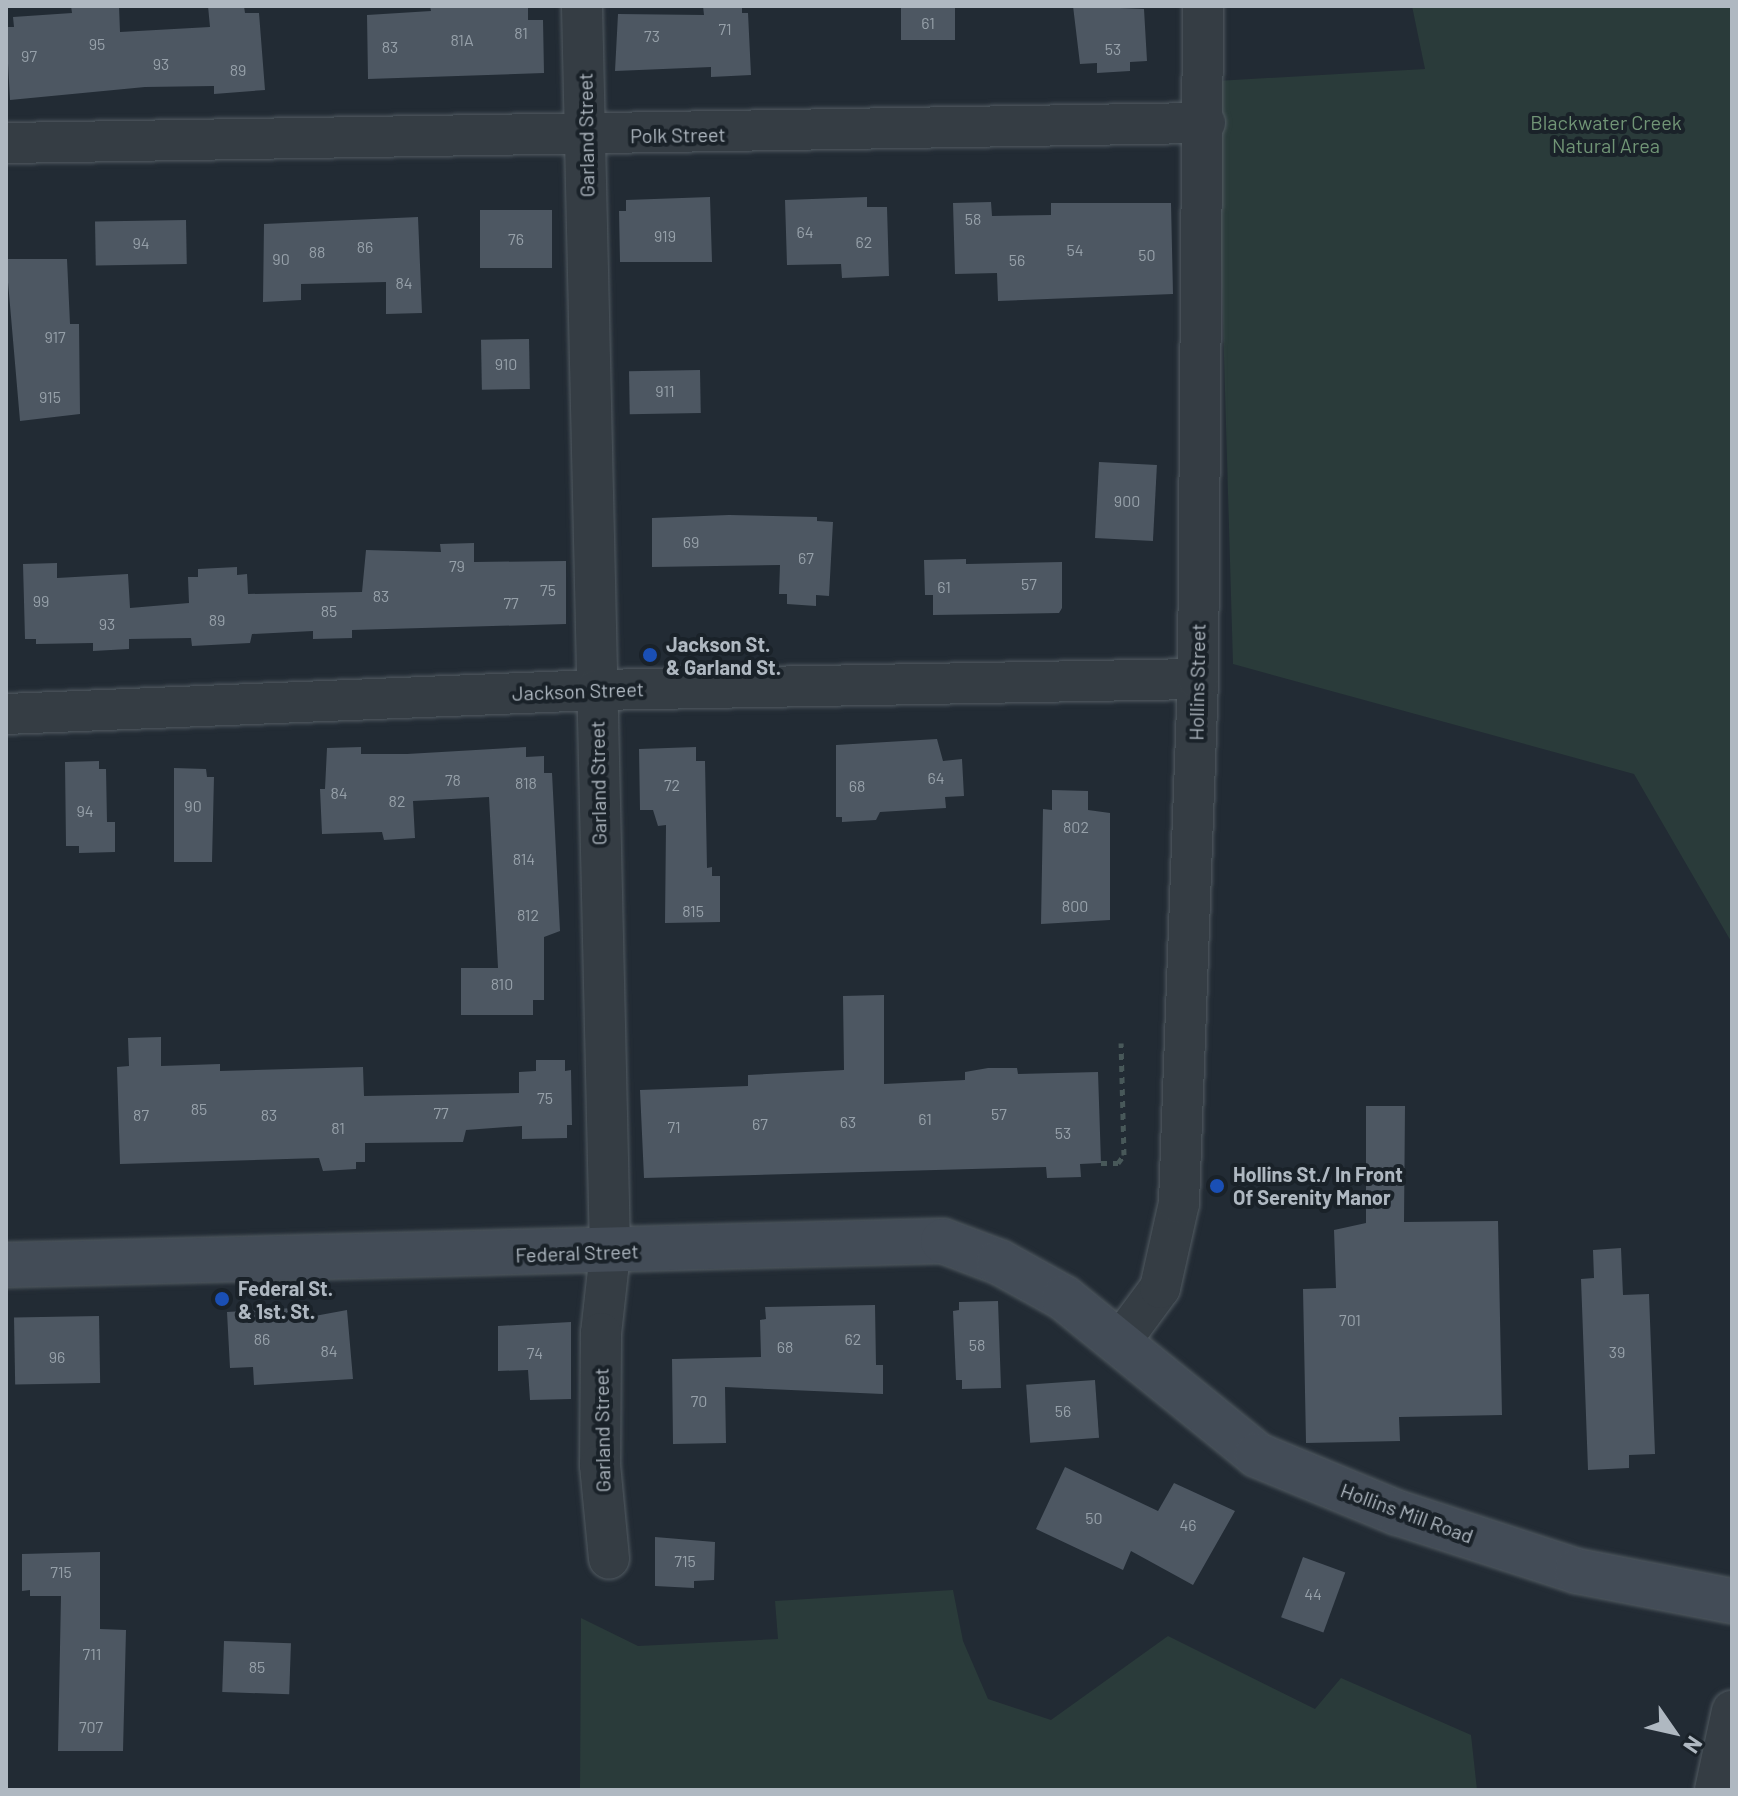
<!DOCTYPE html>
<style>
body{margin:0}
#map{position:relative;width:1738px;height:1796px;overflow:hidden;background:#222b34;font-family:Barlow,sans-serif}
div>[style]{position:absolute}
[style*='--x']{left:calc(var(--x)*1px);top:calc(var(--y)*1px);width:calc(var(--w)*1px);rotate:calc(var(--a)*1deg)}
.green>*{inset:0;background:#2a3b3a}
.building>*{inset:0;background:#4d5762;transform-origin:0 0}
.path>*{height:5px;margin-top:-2.5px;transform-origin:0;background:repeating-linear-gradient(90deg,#485859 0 6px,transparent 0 12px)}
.roads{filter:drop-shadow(0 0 2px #525b62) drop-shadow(0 0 2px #525b62)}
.street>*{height:40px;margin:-20px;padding:0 20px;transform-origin:20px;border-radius:20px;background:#353d44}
.secondary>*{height:44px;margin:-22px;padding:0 22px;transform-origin:22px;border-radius:22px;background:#434c57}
.dots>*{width:22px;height:22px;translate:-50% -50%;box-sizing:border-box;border:4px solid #1a2229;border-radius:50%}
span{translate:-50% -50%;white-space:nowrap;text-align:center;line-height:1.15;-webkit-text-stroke:8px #1a2229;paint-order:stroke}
.number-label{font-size:16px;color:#96a0a9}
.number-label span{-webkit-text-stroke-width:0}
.park-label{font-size:20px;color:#719576}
.street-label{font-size:20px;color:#afb8c1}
.poi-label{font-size:20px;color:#afb8c1;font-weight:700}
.left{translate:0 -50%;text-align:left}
.frame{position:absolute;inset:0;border:8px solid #afb8c1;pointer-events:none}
.north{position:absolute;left:1634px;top:1692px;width:80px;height:80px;-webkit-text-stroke:6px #1a2229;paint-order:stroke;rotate:124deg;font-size:22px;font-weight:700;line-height:32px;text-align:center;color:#afb8c1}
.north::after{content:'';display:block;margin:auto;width:28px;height:36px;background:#afb8c1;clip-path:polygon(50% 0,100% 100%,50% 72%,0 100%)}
</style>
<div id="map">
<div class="green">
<div style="clip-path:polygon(1412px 6px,1732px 6px,1732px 943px,1634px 774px,1233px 664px,1216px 81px,1425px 69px)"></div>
<div style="clip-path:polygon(953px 1590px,963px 1641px,988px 1699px,1051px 1720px,1168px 1636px,1315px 1709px,1341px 1678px,1471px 1735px,1477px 1790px,580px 1790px,581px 1618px,638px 1646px,778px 1639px,775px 1601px)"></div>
</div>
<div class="building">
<div style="clip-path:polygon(71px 6px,119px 6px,120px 32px,210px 27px,208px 6px,244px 6px,245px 13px,259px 13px,265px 90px,214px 94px,214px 86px,145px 87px,10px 100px,6px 27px,14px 27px,13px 17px,72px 13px)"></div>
<div style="clip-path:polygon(430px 6px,528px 7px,528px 20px,543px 20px,544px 73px,368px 79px,367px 15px,431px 11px)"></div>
<div style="clip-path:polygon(703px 6px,742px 6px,742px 13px,748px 13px,751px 75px,711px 77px,711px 67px,615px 71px,618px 14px,704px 15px)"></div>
<div style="left:901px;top:6px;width:54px;height:34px"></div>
<div style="clip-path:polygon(1073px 6px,1144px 9px,1147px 61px,1130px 62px,1130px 71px,1097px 73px,1097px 63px,1080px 64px)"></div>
<div style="clip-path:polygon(710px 197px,712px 262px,620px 262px,619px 211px,626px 211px,626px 200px)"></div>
<div style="clip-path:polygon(867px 197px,867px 207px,887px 207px,889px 276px,842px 278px,841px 264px,787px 265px,785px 200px)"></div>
<div style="clip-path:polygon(991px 202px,992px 216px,1051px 215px,1051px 203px,1171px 203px,1173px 294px,998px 301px,997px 273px,955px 274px,953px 203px)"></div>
<div style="left:480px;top:210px;width:72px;height:58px"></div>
<div style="clip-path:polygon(418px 217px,422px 313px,386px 314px,386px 282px,301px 284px,301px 300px,263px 302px,264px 224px)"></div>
<div style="left:186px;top:220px;width:44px;height:91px;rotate:89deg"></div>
<div style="clip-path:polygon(6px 259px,67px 259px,70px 324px,79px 324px,80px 414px,20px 421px)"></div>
<div style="left:529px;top:339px;width:50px;height:48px;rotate:89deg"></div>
<div style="left:700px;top:370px;width:43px;height:71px;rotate:89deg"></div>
<div style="left:1099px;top:462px;width:58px;height:76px;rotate:3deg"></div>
<div style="clip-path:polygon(729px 515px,817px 517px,817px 521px,833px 522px,829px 596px,816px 595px,816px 606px,787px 604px,787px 594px,779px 594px,780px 565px,652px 567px,652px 518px)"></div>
<div style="clip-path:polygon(474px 543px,474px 562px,566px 561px,566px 624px,352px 630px,352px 638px,313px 639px,313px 631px,252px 634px,250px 643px,192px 646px,191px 638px,129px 639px,129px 649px,93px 651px,93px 643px,36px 644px,36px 639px,25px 639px,23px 564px,57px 563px,57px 578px,128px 574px,130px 608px,189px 603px,188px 577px,198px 577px,198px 569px,237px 567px,237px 575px,247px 574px,248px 594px,362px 592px,366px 550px,441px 552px,440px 544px)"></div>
<div style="clip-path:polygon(966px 559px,966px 564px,1062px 562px,1062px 608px,1059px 613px,933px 615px,933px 595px,925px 595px,924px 560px)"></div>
<div style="clip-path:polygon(937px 739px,943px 761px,962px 759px,964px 796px,945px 797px,946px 808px,880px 812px,876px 820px,842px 822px,842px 817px,836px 817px,836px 745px)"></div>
<div style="clip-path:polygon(361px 747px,361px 754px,407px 754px,526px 747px,526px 757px,544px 756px,544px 773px,552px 773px,560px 931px,544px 937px,544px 1000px,533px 1000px,533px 1015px,461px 1015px,461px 968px,498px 968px,489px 797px,413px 801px,415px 838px,384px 840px,382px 832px,322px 834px,320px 789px,325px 789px,327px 748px)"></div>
<div style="clip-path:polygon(696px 747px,696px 761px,705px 761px,707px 868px,712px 867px,712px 876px,720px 876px,720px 922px,665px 923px,666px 825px,658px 826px,653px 810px,640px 810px,639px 749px)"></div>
<div style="clip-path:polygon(99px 761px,99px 769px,106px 769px,107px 822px,115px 822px,115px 852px,79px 853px,79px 846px,66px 846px,65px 762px)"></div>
<div style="clip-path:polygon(174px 768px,206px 769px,207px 777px,214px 777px,212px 862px,174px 862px)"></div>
<div style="clip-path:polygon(1052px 790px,1088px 791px,1088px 810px,1110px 813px,1110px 920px,1041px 924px,1043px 809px,1052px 810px)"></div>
<div style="clip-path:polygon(884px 995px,884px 1084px,965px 1080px,965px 1072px,988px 1068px,1017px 1068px,1018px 1074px,1098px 1072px,1101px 1163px,1080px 1164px,1081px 1177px,1047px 1178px,1046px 1167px,644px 1178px,640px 1090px,748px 1086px,748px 1075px,844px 1070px,843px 996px)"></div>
<div style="clip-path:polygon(161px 1037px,161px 1066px,220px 1064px,220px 1071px,363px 1067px,364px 1096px,519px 1093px,519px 1072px,536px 1071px,536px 1060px,565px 1060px,565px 1071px,571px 1070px,572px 1125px,567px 1125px,567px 1138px,522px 1139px,522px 1126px,466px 1130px,463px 1142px,365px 1143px,365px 1162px,356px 1162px,356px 1169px,323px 1171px,319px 1158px,120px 1164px,117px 1067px,129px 1066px,128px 1038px)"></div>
<div style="clip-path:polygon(1366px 1106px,1405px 1106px,1404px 1222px,1498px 1221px,1502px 1415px,1399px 1417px,1400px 1441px,1306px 1443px,1303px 1289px,1336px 1288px,1334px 1230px,1366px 1223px)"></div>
<div style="clip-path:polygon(1621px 1248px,1623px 1295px,1649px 1294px,1655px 1454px,1629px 1455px,1629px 1468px,1588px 1470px,1581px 1279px,1594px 1278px,1593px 1250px)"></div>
<div style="clip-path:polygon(998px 1301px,1001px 1388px,962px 1389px,962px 1380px,956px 1380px,953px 1311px,959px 1310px,959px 1302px)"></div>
<div style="clip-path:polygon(875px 1305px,876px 1365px,883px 1365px,883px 1394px,725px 1387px,726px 1443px,673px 1444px,672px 1359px,761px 1357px,760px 1320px,766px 1319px,765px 1307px)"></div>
<div style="clip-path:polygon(293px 1308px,293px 1320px,347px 1310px,353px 1379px,254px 1385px,253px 1367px,230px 1368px,227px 1312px)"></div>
<div style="left:99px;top:1316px;width:67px;height:85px;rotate:89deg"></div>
<div style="clip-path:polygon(571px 1322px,571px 1399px,530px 1400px,528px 1370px,498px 1371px,498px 1326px)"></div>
<div style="left:1095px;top:1380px;width:58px;height:69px;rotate:86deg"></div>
<div style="clip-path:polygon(1065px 1467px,1158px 1511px,1174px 1483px,1235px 1511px,1193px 1585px,1131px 1551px,1123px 1570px,1036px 1529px)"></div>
<div style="clip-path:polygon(655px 1537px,715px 1542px,714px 1580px,694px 1581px,694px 1588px,655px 1586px)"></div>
<div style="clip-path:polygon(100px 1552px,100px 1629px,126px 1630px,123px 1751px,58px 1751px,61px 1596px,30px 1596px,30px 1590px,22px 1591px,22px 1554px)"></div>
<div style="left:1303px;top:1557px;width:45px;height:64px;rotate:20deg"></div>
<div style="left:224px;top:1641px;width:67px;height:51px;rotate:2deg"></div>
</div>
<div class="path">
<div style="--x:1101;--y:1163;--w:17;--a:0"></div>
<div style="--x:1118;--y:1163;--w:10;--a:-53"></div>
<div style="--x:1124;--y:1155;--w:112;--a:-91.5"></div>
</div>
<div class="roads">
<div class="street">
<div style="--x:582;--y:6;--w:1247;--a:88.71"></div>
<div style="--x:610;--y:1253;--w:81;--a:96.4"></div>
<div style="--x:601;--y:1333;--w:132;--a:90.4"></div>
<div style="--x:600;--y:1465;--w:94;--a:84.5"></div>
<div style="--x:6;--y:143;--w:1199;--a:-0.96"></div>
<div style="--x:6;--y:714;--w:590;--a:-2.33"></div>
<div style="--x:596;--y:690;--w:602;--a:-1.05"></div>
<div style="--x:1120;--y:1342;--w:67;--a:-53.5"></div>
<div style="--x:1160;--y:1288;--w:87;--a:-77.4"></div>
<div style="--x:1179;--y:1203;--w:524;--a:-87.92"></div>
<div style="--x:1198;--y:679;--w:673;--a:-89.57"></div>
<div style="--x:1715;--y:1790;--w:81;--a:-77.9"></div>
</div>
<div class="secondary">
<div style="--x:6;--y:1265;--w:937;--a:-1.47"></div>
<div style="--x:943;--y:1241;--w:60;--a:20.6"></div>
<div style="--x:999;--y:1262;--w:74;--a:29"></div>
<div style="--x:1064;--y:1298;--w:249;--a:39.1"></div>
<div style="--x:1257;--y:1455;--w:152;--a:22.4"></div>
<div style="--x:1398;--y:1513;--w:188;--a:18"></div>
<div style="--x:1577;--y:1571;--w:158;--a:11"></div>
</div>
</div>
<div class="dots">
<div style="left:650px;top:655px;background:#1a4fb4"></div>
<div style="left:1217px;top:1186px;background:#1a4fb4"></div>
<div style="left:222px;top:1299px;background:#1a4fb4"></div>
</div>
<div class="number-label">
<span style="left:928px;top:23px">61</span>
<span style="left:725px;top:29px">71</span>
<span style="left:521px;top:33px">81</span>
<span style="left:652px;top:36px">73</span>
<span style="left:462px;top:40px">81A</span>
<span style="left:97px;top:44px">95</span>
<span style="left:390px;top:47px">83</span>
<span style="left:1113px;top:49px">53</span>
<span style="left:29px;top:56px">97</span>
<span style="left:161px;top:64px">93</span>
<span style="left:238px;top:70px">89</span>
<span style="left:973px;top:219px">58</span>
<span style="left:805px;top:232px">64</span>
<span style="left:665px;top:236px">919</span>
<span style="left:516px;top:239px">76</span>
<span style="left:864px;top:242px">62</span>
<span style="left:141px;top:243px">94</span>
<span style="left:365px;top:247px">86</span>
<span style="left:1075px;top:250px">54</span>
<span style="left:317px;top:252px">88</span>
<span style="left:1147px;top:255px">50</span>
<span style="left:281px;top:259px">90</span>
<span style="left:1017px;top:260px">56</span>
<span style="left:404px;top:283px">84</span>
<span style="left:55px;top:337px">917</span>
<span style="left:506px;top:364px">910</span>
<span style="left:665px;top:391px">911</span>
<span style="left:50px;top:397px">915</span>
<span style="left:1127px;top:501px">900</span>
<span style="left:691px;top:542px">69</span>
<span style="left:806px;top:558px">67</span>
<span style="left:457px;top:566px">79</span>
<span style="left:1029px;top:584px">57</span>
<span style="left:944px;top:587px">61</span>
<span style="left:548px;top:590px">75</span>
<span style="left:381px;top:596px">83</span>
<span style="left:41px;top:601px">99</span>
<span style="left:511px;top:603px">77</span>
<span style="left:329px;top:611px">85</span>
<span style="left:217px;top:620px">89</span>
<span style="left:107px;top:624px">93</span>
<span style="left:936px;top:778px">64</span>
<span style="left:453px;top:780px">78</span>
<span style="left:526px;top:783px">818</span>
<span style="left:672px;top:785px">72</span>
<span style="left:857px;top:786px">68</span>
<span style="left:339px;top:793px">84</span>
<span style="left:397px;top:801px">82</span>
<span style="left:193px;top:806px">90</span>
<span style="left:85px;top:811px">94</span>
<span style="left:1076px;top:827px">802</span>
<span style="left:524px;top:859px">814</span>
<span style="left:1075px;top:906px">800</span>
<span style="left:693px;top:911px">815</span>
<span style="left:528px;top:915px">812</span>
<span style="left:502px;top:984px">810</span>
<span style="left:545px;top:1098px">75</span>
<span style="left:199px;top:1109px">85</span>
<span style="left:441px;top:1113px">77</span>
<span style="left:999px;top:1114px">57</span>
<span style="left:141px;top:1115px">87</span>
<span style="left:269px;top:1115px">83</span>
<span style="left:925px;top:1119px">61</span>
<span style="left:848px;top:1122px">63</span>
<span style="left:760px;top:1124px">67</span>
<span style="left:674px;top:1127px">71</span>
<span style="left:338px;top:1128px">81</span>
<span style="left:1063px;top:1133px">53</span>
<span style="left:1350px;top:1320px">701</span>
<span style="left:262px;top:1339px">86</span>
<span style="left:853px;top:1339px">62</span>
<span style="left:977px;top:1345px">58</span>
<span style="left:785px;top:1347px">68</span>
<span style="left:329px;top:1351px">84</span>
<span style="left:1617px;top:1352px">39</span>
<span style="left:535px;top:1353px">74</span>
<span style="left:57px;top:1357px">96</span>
<span style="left:699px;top:1401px">70</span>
<span style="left:1063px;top:1411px">56</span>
<span style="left:1094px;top:1518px">50</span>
<span style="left:1188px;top:1525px">46</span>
<span style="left:685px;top:1561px">715</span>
<span style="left:61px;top:1572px">715</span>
<span style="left:1313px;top:1594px">44</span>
<span style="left:92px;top:1654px">711</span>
<span style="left:257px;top:1667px">85</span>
<span style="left:91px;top:1727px">707</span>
</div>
<div class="park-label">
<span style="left:1606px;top:134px">Blackwater Creek<br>Natural Area</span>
</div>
<div class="street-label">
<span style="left:586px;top:135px;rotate:-91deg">Garland Street</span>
<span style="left:678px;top:135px;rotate:-1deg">Polk Street</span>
<span style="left:1197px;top:682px;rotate:-89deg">Hollins Street</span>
<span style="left:578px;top:691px;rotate:-2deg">Jackson Street</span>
<span style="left:598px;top:783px;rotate:-91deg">Garland Street</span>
<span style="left:577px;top:1253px;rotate:-2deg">Federal Street</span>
<span style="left:602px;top:1430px;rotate:-91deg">Garland Street</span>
<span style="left:1407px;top:1513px;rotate:20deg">Hollins Mill Road</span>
</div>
<div class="poi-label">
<span class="left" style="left:666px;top:656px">Jackson St.<br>&amp; Garland St.</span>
<span class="left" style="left:1233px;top:1186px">Hollins St./ In Front<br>Of Serenity Manor</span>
<span class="left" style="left:238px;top:1300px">Federal St.<br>&amp; 1st. St.</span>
</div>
<div class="frame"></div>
<div class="north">N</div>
</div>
